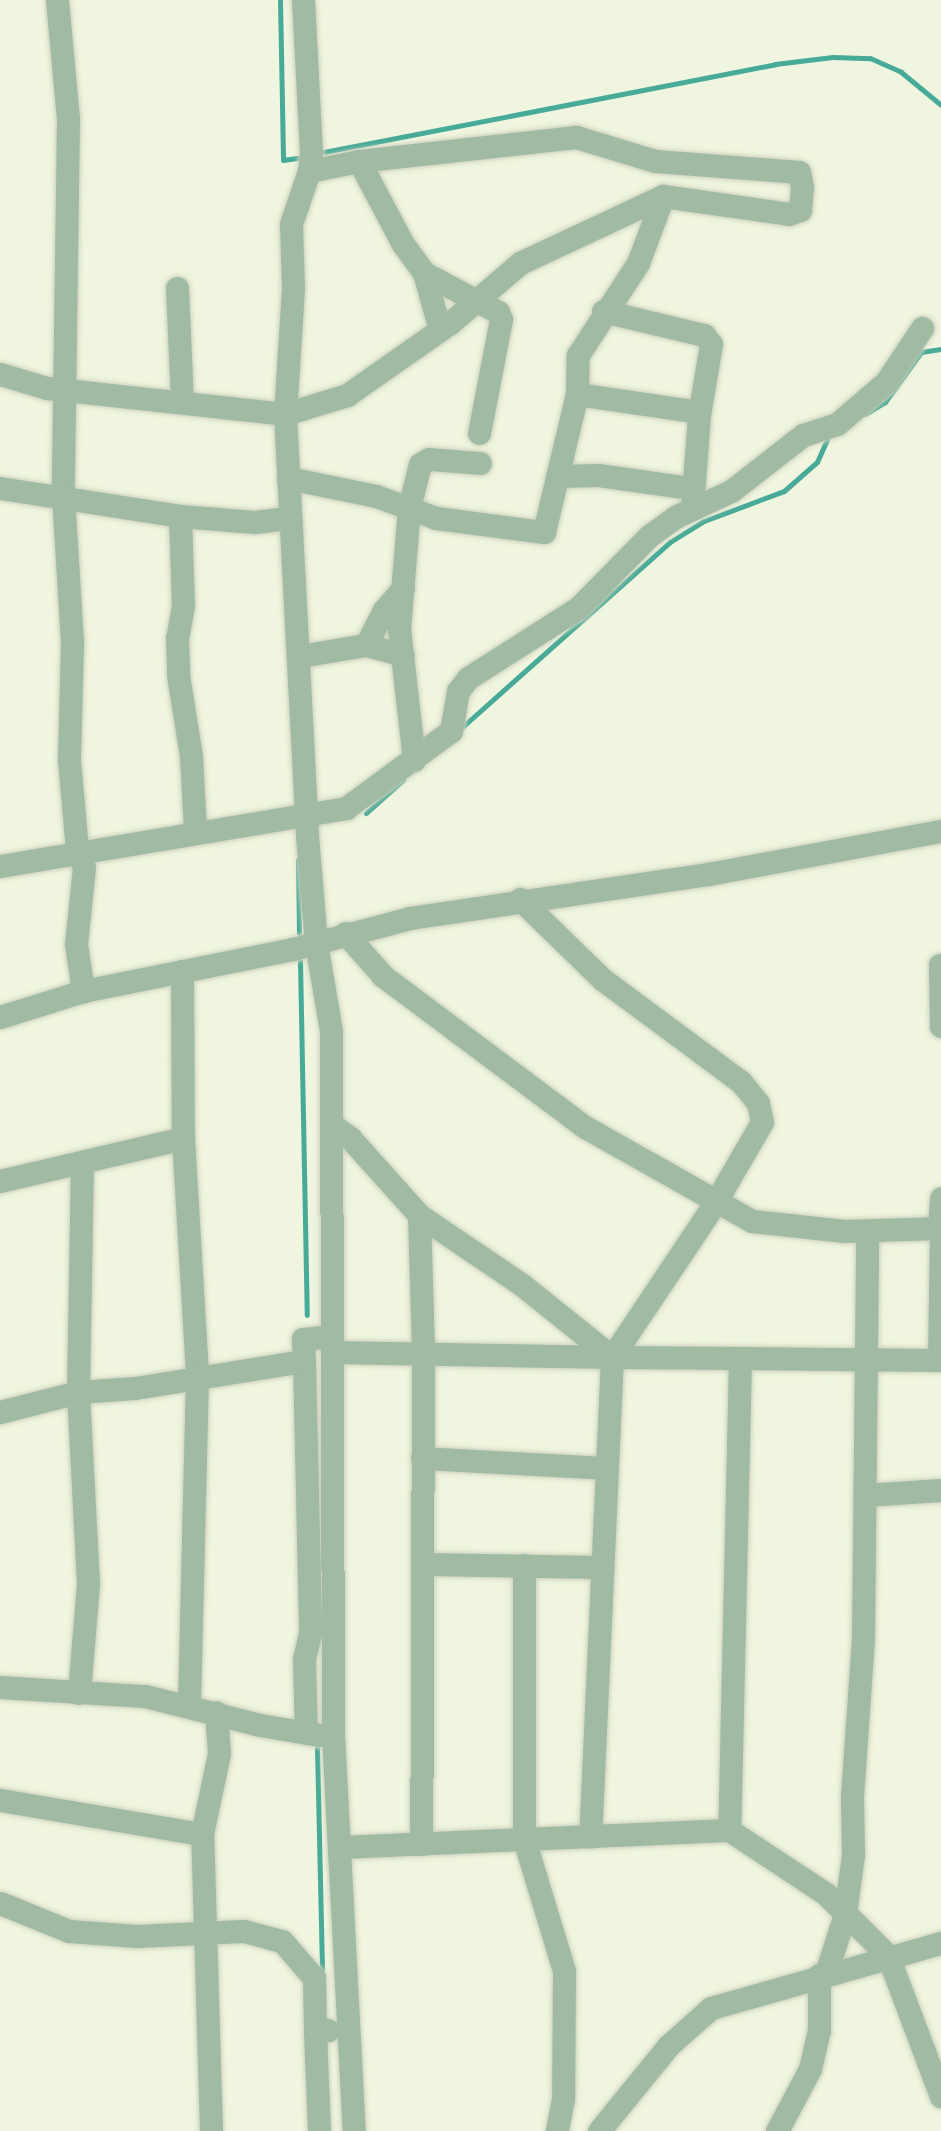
<!DOCTYPE html>
<style>
body{margin:0}
#map{position:relative;width:941px;height:2131px;overflow:hidden;background:#eff5de;font-family:"Nunito Sans",sans-serif}
div>[style]{position:absolute}
[style*='--x']{left:calc(var(--x)*1px);top:calc(var(--y)*1px);width:calc(var(--w)*1px);rotate:calc(var(--a)*1deg)}
.stream>*{height:5px;margin:-2.5px;padding:0 2.5px;transform-origin:2.5px;border-radius:2.5px;background:#48aa98}
.roads{filter:drop-shadow(0 0 2px #cdd2be) drop-shadow(0 0 2px #cdd2be)}
.minor>*{height:23px;margin:-11.5px;padding:0 11.5px;transform-origin:11.5px;border-radius:11.5px;background:#a0baa3}
span{translate:-50% -50%;white-space:nowrap;text-align:center;line-height:1.15;-webkit-text-stroke:5px #fff;paint-order:stroke}
</style>
<div id="map">
<div class="stream">
<div style="--x:280;--y:0;--w:160;--a:88.9"></div>
<div style="--x:283;--y:160;--w:14;--a:-8"></div>
<div style="--x:324;--y:152;--w:460;--a:-11"></div>
<div style="--x:775;--y:64;--w:58;--a:-6.9"></div>
<div style="--x:833;--y:57;--w:37;--a:2"></div>
<div style="--x:870;--y:58;--w:34;--a:24"></div>
<div style="--x:901;--y:72;--w:52;--a:39.5"></div>
<div style="--x:865;--y:414;--w:23;--a:-31"></div>
<div style="--x:885;--y:402;--w:62;--a:-54.2"></div>
<div style="--x:921;--y:352;--w:20;--a:-9"></div>
<div style="--x:460;--y:729;--w:281;--a:-41.7"></div>
<div style="--x:670;--y:542;--w:40;--a:-32"></div>
<div style="--x:704;--y:521;--w:85;--a:-20.6"></div>
<div style="--x:784;--y:491;--w:44;--a:-41.3"></div>
<div style="--x:817;--y:462;--w:30;--a:-66"></div>
<div style="--x:366;--y:813;--w:50;--a:-41.7"></div>
<div style="--x:298;--y:860;--w:73;--a:89.2"></div>
<div style="--x:300;--y:961;--w:354;--a:88.9"></div>
<div style="--x:317;--y:1748;--w:228;--a:88.7"></div>
</div>
<div class="roads">
<div class="minor">
<div style="--x:57;--y:0;--w:119;--a:84.7"></div>
<div style="--x:68;--y:118;--w:377;--a:90.8"></div>
<div style="--x:63;--y:495;--w:148;--a:86.5"></div>
<div style="--x:72;--y:643;--w:117;--a:91.5"></div>
<div style="--x:69;--y:760;--w:90;--a:84.9"></div>
<div style="--x:77;--y:850;--w:18;--a:68"></div>
<div style="--x:84;--y:867;--w:77;--a:95.9"></div>
<div style="--x:76;--y:944;--w:48;--a:81.5"></div>
<div style="--x:303;--y:0;--w:152;--a:87"></div>
<div style="--x:311;--y:152;--w:19;--a:96"></div>
<div style="--x:309;--y:171;--w:56;--a:108.8"></div>
<div style="--x:291;--y:224;--w:64;--a:88.2"></div>
<div style="--x:293;--y:288;--w:126;--a:93.6"></div>
<div style="--x:285;--y:414;--w:423;--a:87"></div>
<div style="--x:307;--y:836;--w:107;--a:85.2"></div>
<div style="--x:316;--y:943;--w:89;--a:80.3"></div>
<div style="--x:331;--y:1031;--w:704;--a:89.84"></div>
<div style="--x:333;--y:1735;--w:397;--a:87"></div>
<div style="--x:359;--y:161;--w:94;--a:62.1"></div>
<div style="--x:403;--y:244;--w:36;--a:54"></div>
<div style="--x:424;--y:273;--w:84;--a:27.8"></div>
<div style="--x:498;--y:312;--w:8;--a:67"></div>
<div style="--x:501;--y:319;--w:116;--a:100.9"></div>
<div style="--x:424;--y:273;--w:59;--a:74.3"></div>
<div style="--x:177;--y:288;--w:114;--a:87.5"></div>
<div style="--x:603;--y:311;--w:104;--a:13.4"></div>
<div style="--x:704;--y:335;--w:11;--a:52"></div>
<div style="--x:711;--y:344;--w:72;--a:99.6"></div>
<div style="--x:0;--y:374;--w:49;--a:16.6"></div>
<div style="--x:47;--y:388;--w:239;--a:6.2"></div>
<div style="--x:285;--y:414;--w:65;--a:-17"></div>
<div style="--x:347;--y:395;--w:126;--a:-35"></div>
<div style="--x:450;--y:323;--w:92;--a:-40.6"></div>
<div style="--x:520;--y:263;--w:158;--a:-25.1"></div>
<div style="--x:663;--y:196;--w:127;--a:8.1"></div>
<div style="--x:789;--y:214;--w:12;--a:-20"></div>
<div style="--x:800;--y:210;--w:23;--a:-85"></div>
<div style="--x:802;--y:187;--w:15;--a:-101"></div>
<div style="--x:799;--y:172;--w:144;--a:-175.6"></div>
<div style="--x:655;--y:161;--w:83;--a:-163.1"></div>
<div style="--x:576;--y:137;--w:218;--a:173.7"></div>
<div style="--x:359;--y:161;--w:51;--a:168.7"></div>
<div style="--x:577;--y:394;--w:116;--a:8.4"></div>
<div style="--x:692;--y:411;--w:8;--a:30"></div>
<div style="--x:699;--y:415;--w:94;--a:94.3"></div>
<div style="--x:557;--y:476;--w:41;--a:-1.4"></div>
<div style="--x:598;--y:475;--w:94;--a:8"></div>
<div style="--x:288;--y:478;--w:90;--a:11.6"></div>
<div style="--x:376;--y:496;--w:64;--a:20.1"></div>
<div style="--x:436;--y:518;--w:109;--a:7.4"></div>
<div style="--x:544;--y:532;--w:142;--a:-76.6"></div>
<div style="--x:577;--y:394;--w:39;--a:-89"></div>
<div style="--x:578;--y:355;--w:110;--a:-56.9"></div>
<div style="--x:638;--y:263;--w:72;--a:-69.5"></div>
<div style="--x:0;--y:488;--w:182;--a:8.8"></div>
<div style="--x:180;--y:516;--w:75;--a:4.6"></div>
<div style="--x:255;--y:522;--w:35;--a:-7"></div>
<div style="--x:180;--y:516;--w:89;--a:88.1"></div>
<div style="--x:183;--y:605;--w:34;--a:100"></div>
<div style="--x:177;--y:638;--w:37;--a:88"></div>
<div style="--x:178;--y:675;--w:82;--a:80.9"></div>
<div style="--x:191;--y:756;--w:74;--a:86.9"></div>
<div style="--x:366;--y:645;--w:39;--a:-63"></div>
<div style="--x:384;--y:610;--w:29;--a:-49"></div>
<div style="--x:300;--y:656;--w:67;--a:-9.5"></div>
<div style="--x:366;--y:645;--w:38;--a:15"></div>
<div style="--x:414;--y:760;--w:132;--a:-96.5"></div>
<div style="--x:399;--y:629;--w:121;--a:-85.3"></div>
<div style="--x:409;--y:508;--w:45;--a:-76"></div>
<div style="--x:420;--y:464;--w:10;--a:-29"></div>
<div style="--x:429;--y:459;--w:51;--a:4.5"></div>
<div style="--x:0;--y:866;--w:351;--a:-9.5"></div>
<div style="--x:346;--y:808;--w:130;--a:-36.3"></div>
<div style="--x:451;--y:731;--w:41;--a:-80.1"></div>
<div style="--x:458;--y:691;--w:16;--a:-52"></div>
<div style="--x:468;--y:678;--w:130;--a:-32.5"></div>
<div style="--x:578;--y:608;--w:101;--a:-45.4"></div>
<div style="--x:649;--y:536;--w:32;--a:-36"></div>
<div style="--x:675;--y:517;--w:62;--a:-24.9"></div>
<div style="--x:731;--y:491;--w:91;--a:-37.9"></div>
<div style="--x:803;--y:435;--w:36;--a:-18"></div>
<div style="--x:837;--y:424;--w:65;--a:-40.6"></div>
<div style="--x:886;--y:382;--w:65;--a:-56.3"></div>
<div style="--x:520;--y:899;--w:115;--a:44.3"></div>
<div style="--x:602;--y:979;--w:173;--a:36.5"></div>
<div style="--x:741;--y:1082;--w:27;--a:51"></div>
<div style="--x:758;--y:1103;--w:19;--a:78"></div>
<div style="--x:762;--y:1122;--w:94;--a:120.1"></div>
<div style="--x:715;--y:1203;--w:185;--a:123.8"></div>
<div style="--x:612;--y:1357;--w:480;--a:92.6"></div>
<div style="--x:345;--y:933;--w:57;--a:48.5"></div>
<div style="--x:383;--y:976;--w:252;--a:36.8"></div>
<div style="--x:585;--y:1127;--w:192;--a:29.4"></div>
<div style="--x:752;--y:1221;--w:93;--a:6.2"></div>
<div style="--x:844;--y:1231;--w:95;--a:-1.8"></div>
<div style="--x:939;--y:1228;--w:30;--a:-86"></div>
<div style="--x:940;--y:965;--w:61;--a:89.1"></div>
<div style="--x:182;--y:971;--w:167;--a:89.7"></div>
<div style="--x:183;--y:1138;--w:238;--a:86.6"></div>
<div style="--x:197;--y:1376;--w:330;--a:91.4"></div>
<div style="--x:0;--y:1017;--w:87;--a:-17.4"></div>
<div style="--x:83;--y:991;--w:214;--a:-11.3"></div>
<div style="--x:293;--y:949;--w:121;--a:-14.8"></div>
<div style="--x:410;--y:918;--w:301;--a:-8.4"></div>
<div style="--x:708;--y:874;--w:237;--a:-10.5"></div>
<div style="--x:331;--y:1124;--w:24;--a:36"></div>
<div style="--x:350;--y:1138;--w:103;--a:48.1"></div>
<div style="--x:419;--y:1215;--w:123;--a:34.1"></div>
<div style="--x:521;--y:1284;--w:117;--a:38.7"></div>
<div style="--x:612;--y:1357;--w:128;--a:0.4"></div>
<div style="--x:740;--y:1358;--w:472;--a:91.3"></div>
<div style="--x:729;--y:1830;--w:116;--a:33.4"></div>
<div style="--x:826;--y:1894;--w:88;--a:45"></div>
<div style="--x:888;--y:1956;--w:150;--a:69.3"></div>
<div style="--x:0;--y:1181;--w:188;--a:-13.2"></div>
<div style="--x:419;--y:1215;--w:138;--a:88.3"></div>
<div style="--x:423;--y:1353;--w:491;--a:90.2"></div>
<div style="--x:332;--y:1352;--w:280;--a:1"></div>
<div style="--x:740;--y:1358;--w:201;--a:0.6"></div>
<div style="--x:939;--y:1360;--w:132;--a:-89.1"></div>
<div style="--x:304;--y:1361;--w:272;--a:88.7"></div>
<div style="--x:310;--y:1633;--w:27;--a:103"></div>
<div style="--x:304;--y:1659;--w:74;--a:88.5"></div>
<div style="--x:0;--y:1412;--w:81;--a:-14.4"></div>
<div style="--x:78;--y:1392;--w:57;--a:-4"></div>
<div style="--x:135;--y:1388;--w:171;--a:-9.1"></div>
<div style="--x:304;--y:1361;--w:22;--a:-93"></div>
<div style="--x:303;--y:1339;--w:29;--a:-6"></div>
<div style="--x:422;--y:1458;--w:185;--a:3.1"></div>
<div style="--x:865;--y:1495;--w:76;--a:-3.8"></div>
<div style="--x:422;--y:1564;--w:180;--a:1"></div>
<div style="--x:524;--y:1565;--w:274;--a:90"></div>
<div style="--x:524;--y:1839;--w:138;--a:73.1"></div>
<div style="--x:564;--y:1971;--w:128;--a:90.4"></div>
<div style="--x:563;--y:2099;--w:33;--a:101"></div>
<div style="--x:0;--y:1687;--w:145;--a:3.6"></div>
<div style="--x:145;--y:1696;--w:119;--a:14.2"></div>
<div style="--x:260;--y:1725;--w:61;--a:9.5"></div>
<div style="--x:79;--y:1693;--w:110;--a:-85.3"></div>
<div style="--x:88;--y:1583;--w:191;--a:-93"></div>
<div style="--x:78;--y:1392;--w:229;--a:-89"></div>
<div style="--x:0;--y:1800;--w:205;--a:9.6"></div>
<div style="--x:341;--y:1847;--w:388;--a:-2.5"></div>
<div style="--x:0;--y:1903;--w:74;--a:22.1"></div>
<div style="--x:69;--y:1931;--w:68;--a:4.2"></div>
<div style="--x:137;--y:1936;--w:107;--a:-2.7"></div>
<div style="--x:244;--y:1931;--w:39;--a:15"></div>
<div style="--x:282;--y:1941;--w:49;--a:49.1"></div>
<div style="--x:314;--y:1978;--w:53;--a:88.9"></div>
<div style="--x:826;--y:1973;--w:62;--a:-72.1"></div>
<div style="--x:845;--y:1914;--w:60;--a:-82.3"></div>
<div style="--x:853;--y:1855;--w:59;--a:-91"></div>
<div style="--x:852;--y:1796;--w:158;--a:-86"></div>
<div style="--x:863;--y:1638;--w:407;--a:-89.4"></div>
<div style="--x:211;--y:2131;--w:297;--a:-91.7"></div>
<div style="--x:202;--y:1834;--w:83;--a:-78.1"></div>
<div style="--x:219;--y:1753;--w:41;--a:-94.2"></div>
<div style="--x:319;--y:2131;--w:100;--a:-92.3"></div>
<div style="--x:315;--y:2031;--w:13;--a:-4"></div>
<div style="--x:599;--y:2131;--w:109;--a:-50.9"></div>
<div style="--x:668;--y:2046;--w:57;--a:-41.5"></div>
<div style="--x:711;--y:2008;--w:239;--a:-15.8"></div>
<div style="--x:777;--y:2131;--w:70;--a:-62"></div>
<div style="--x:810;--y:2069;--w:39;--a:-77"></div>
<div style="--x:819;--y:2031;--w:56;--a:-90"></div>
</div>
</div>
</div>
